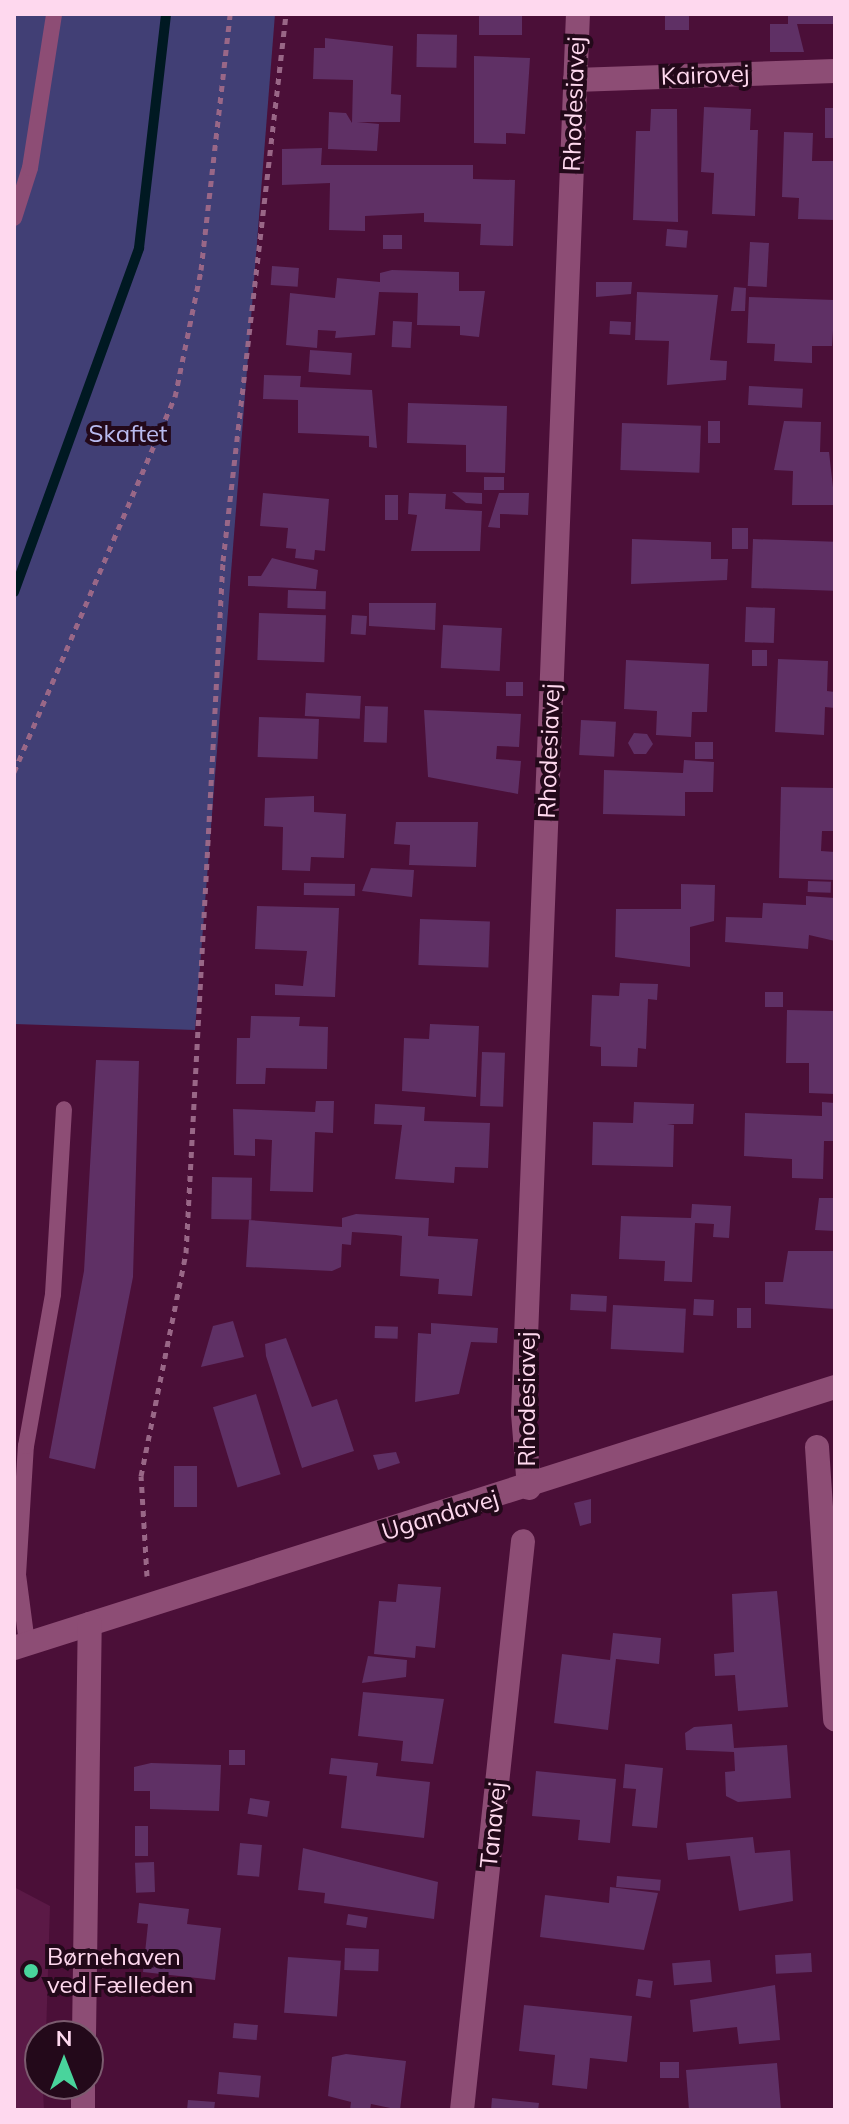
<!DOCTYPE html>
<meta charset="utf-8">
<style>
body{margin:0}
#map{position:relative;width:849px;height:2124px;overflow:hidden;background:#4b0f38;font-family:Mulish,sans-serif}
div>[style]{position:absolute}
[style*='--x']{left:calc(var(--x)*1px);top:calc(var(--y)*1px);width:calc(var(--w)*1px);rotate:calc(var(--a)*1deg)}
.built>*{inset:0;background:#5b1946}
.green>*{inset:0;background:#413f75}
.stream>*{height:10px;margin:-5px;padding:0 5px;transform-origin:5px;border-radius:5px;background:#001922}
.building>*{inset:0;background:#5f3065;transform-origin:0 0}
.path>*{height:5px;margin-top:-2.5px;transform-origin:0;background:repeating-linear-gradient(90deg,#996787 0 6px,transparent 0 12px)}
.lane>*{height:16px;margin:-8px;padding:0 8px;transform-origin:8px;border-radius:8px;background:#8d4d75}
.street>*{height:24px;margin:-12px;padding:0 12px;transform-origin:12px;border-radius:12px;background:#8d4d75}
.dots>*{width:22px;height:22px;translate:-50% -50%;box-sizing:border-box;border:4px solid #23091a;border-radius:50%}
span{translate:-50% -50%;white-space:nowrap;text-align:center;line-height:1.15;-webkit-text-stroke:8px #23091a;paint-order:stroke}
.street-label{font-size:24px;color:#fed8ee}
.park-label{font-size:24px;color:#b9bbf0}
.poi-label{font-size:24px;color:#fed8ee}
.left{translate:0 -50%;text-align:left}
.frame{position:absolute;inset:0;border:16px solid #fed8ee;pointer-events:none}
.north{position:absolute;left:24px;top:2020px;width:80px;height:80px;box-sizing:border-box;background:#23091a;border:2px solid #7b5c6f;border-radius:50%;rotate:0deg;font-size:22px;font-weight:700;line-height:32px;text-align:center;color:#fed8ee}
.north::after{content:'';display:block;margin:auto;width:28px;height:36px;background:#49d49c;clip-path:polygon(50% 0,100% 100%,50% 72%,0 100%)}
</style>
<div id="map">
<div class="built">
<div style="clip-path:polygon(14px 1887px,50px 1906px,46px 2036px,40px 2036px,44px 2110px,14px 2110px)"></div>
</div>
<div class="green">
<div style="clip-path:polygon(14px 14px,275px 14px,195px 1030px,14px 1024px)"></div>
</div>
<div class="stream">
<div style="--x:14;--y:592;--w:366;--a:-70"></div>
<div style="--x:139;--y:248;--w:236;--a:-83.4"></div>
</div>
<div class="building">
<div style="left:479px;top:14px;width:43px;height:21px"></div>
<div style="left:665px;top:14px;width:24px;height:16px"></div>
<div style="clip-path:polygon(788px 14px,835px 14px,835px 24px,797px 24px,804px 52px,770px 52px,770px 24px,788px 24px)"></div>
<div style="left:417px;top:34px;width:40px;height:33px;rotate:1deg"></div>
<div style="clip-path:polygon(325px 38px,393px 46px,391px 94px,401px 95px,400px 122px,357px 122px,379px 124px,377px 151px,328px 149px,329px 112px,346px 113px,352px 123px,353px 80px,313px 79px,314px 48px,325px 48px)"></div>
<div style="clip-path:polygon(474px 56px,530px 58px,525px 134px,506px 133px,506px 144px,474px 143px)"></div>
<div style="clip-path:polygon(704px 107px,751px 109px,750px 130px,758px 130px,755px 216px,712px 214px,714px 173px,701px 172px)"></div>
<div style="left:825px;top:108px;width:10px;height:30px"></div>
<div style="clip-path:polygon(651px 109px,677px 109px,678px 222px,633px 220px,636px 131px,650px 131px)"></div>
<div style="clip-path:polygon(784px 132px,813px 133px,812px 161px,835px 161px,835px 220px,798px 219px,799px 198px,782px 197px)"></div>
<div style="clip-path:polygon(322px 148px,321px 165px,473px 165px,473px 179px,515px 180px,513px 246px,480px 245px,481px 224px,424px 222px,424px 213px,365px 216px,365px 231px,329px 230px,330px 183px,282px 185px,282px 149px)"></div>
<div style="left:667px;top:229px;width:21px;height:17px;rotate:5deg"></div>
<div style="left:383px;top:235px;width:19px;height:14px"></div>
<div style="left:750px;top:242px;width:19px;height:44px;rotate:3deg"></div>
<div style="left:272px;top:266px;width:27px;height:19px;rotate:4deg"></div>
<div style="clip-path:polygon(392px 270px,459px 272px,459px 291px,485px 291px,479px 337px,460px 335px,460px 326px,417px 325px,418px 293px,379px 292px,375px 335px,335px 338px,336px 331px,318px 330px,317px 348px,286px 345px,290px 293px,335px 298px,337px 278px,380px 282px,380px 273px)"></div>
<div style="clip-path:polygon(596px 282px,632px 282px,631px 294px,596px 297px)"></div>
<div style="clip-path:polygon(734px 287px,746px 288px,745px 311px,731px 311px)"></div>
<div style="clip-path:polygon(637px 292px,718px 295px,710px 360px,727px 361px,726px 380px,667px 385px,669px 341px,635px 340px)"></div>
<div style="clip-path:polygon(749px 297px,835px 300px,832px 346px,812px 346px,812px 363px,774px 361px,775px 344px,747px 343px)"></div>
<div style="left:393px;top:321px;width:19px;height:26px;rotate:3deg"></div>
<div style="left:610px;top:321px;width:21px;height:13px;rotate:3deg"></div>
<div style="left:310px;top:350px;width:42px;height:22px;rotate:4deg"></div>
<div style="clip-path:polygon(264px 375px,301px 376px,300px 387px,372px 390px,377px 448px,369px 447px,369px 436px,298px 433px,298px 400px,263px 399px)"></div>
<div style="left:749px;top:386px;width:54px;height:19px;rotate:3deg"></div>
<div style="clip-path:polygon(408px 403px,507px 406px,505px 473px,466px 472px,466px 445px,407px 443px)"></div>
<div style="left:708px;top:421px;width:12px;height:22px"></div>
<div style="clip-path:polygon(784px 421px,821px 422px,820px 452px,829px 452px,835px 505px,792px 505px,793px 471px,774px 470px)"></div>
<div style="left:622px;top:423px;width:79px;height:47px;rotate:2deg"></div>
<div style="left:484px;top:477px;width:20px;height:13px"></div>
<div style="clip-path:polygon(452px 492px,482px 493px,482px 504px,466px 503px)"></div>
<div style="clip-path:polygon(263px 493px,329px 499px,325px 551px,315px 550px,314px 560px,295px 558px,296px 549px,286px 548px,288px 528px,260px 526px)"></div>
<div style="clip-path:polygon(409px 493px,446px 494px,445px 509px,482px 511px,480px 551px,411px 551px,417px 515px,408px 514px)"></div>
<div style="clip-path:polygon(499px 493px,529px 493px,528px 515px,500px 514px,500px 528px,488px 527px)"></div>
<div style="left:385px;top:495px;width:13px;height:25px"></div>
<div style="left:732px;top:528px;width:16px;height:21px"></div>
<div style="clip-path:polygon(632px 539px,711px 542px,711px 559px,728px 559px,727px 580px,631px 584px)"></div>
<div style="left:753px;top:539px;width:82px;height:49px;rotate:2deg"></div>
<div style="clip-path:polygon(272px 558px,318px 570px,316px 589px,248px 586px,248px 576px,261px 576px)"></div>
<div style="left:288px;top:590px;width:38px;height:18px;rotate:2deg"></div>
<div style="clip-path:polygon(369px 603px,436px 603px,435px 630px,369px 626px)"></div>
<div style="left:746px;top:607px;width:29px;height:35px;rotate:2deg"></div>
<div style="left:259px;top:613px;width:67px;height:47px;rotate:2deg"></div>
<div style="left:352px;top:615px;width:15px;height:19px;rotate:4deg"></div>
<div style="left:443px;top:625px;width:59px;height:43px;rotate:3deg"></div>
<div style="left:752px;top:650px;width:15px;height:16px"></div>
<div style="clip-path:polygon(778px 659px,828px 661px,827px 691px,835px 692px,835px 708px,825px 707px,824px 735px,775px 732px)"></div>
<div style="clip-path:polygon(626px 660px,709px 664px,707px 712px,692px 712px,691px 737px,656px 735px,657px 711px,624px 709px)"></div>
<div style="left:506px;top:682px;width:17px;height:14px"></div>
<div style="left:306px;top:693px;width:55px;height:23px;rotate:3deg"></div>
<div style="left:365px;top:706px;width:23px;height:36px;rotate:2deg"></div>
<div style="clip-path:polygon(424px 710px,521px 714px,519px 747px,497px 746px,496px 759px,521px 761px,518px 794px,428px 777px)"></div>
<div style="left:259px;top:717px;width:60px;height:40px;rotate:2deg"></div>
<div style="left:581px;top:720px;width:35px;height:35px;rotate:3deg"></div>
<div style="clip-path:polygon(634px 733px,647px 734px,653px 744px,646px 754px,634px 754px,628px 743px)"></div>
<div style="left:695px;top:742px;width:18px;height:17px"></div>
<div style="clip-path:polygon(684px 760px,714px 762px,713px 792px,685px 792px,685px 816px,603px 814px,604px 770px,683px 773px)"></div>
<div style="clip-path:polygon(781px 787px,835px 788px,835px 831px,822px 831px,821px 851px,835px 852px,835px 880px,779px 878px)"></div>
<div style="clip-path:polygon(314px 796px,314px 812px,346px 814px,344px 858px,311px 857px,310px 871px,282px 870px,283px 827px,264px 826px,265px 798px)"></div>
<div style="clip-path:polygon(396px 822px,478px 822px,476px 867px,409px 865px,410px 845px,394px 844px)"></div>
<div style="clip-path:polygon(371px 868px,414px 870px,412px 897px,362px 891px)"></div>
<div style="left:808px;top:881px;width:23px;height:11px;rotate:2deg"></div>
<div style="left:304px;top:883px;width:51px;height:12px;rotate:1deg"></div>
<div style="clip-path:polygon(681px 884px,715px 885px,714px 921px,690px 927px,690px 967px,615px 957px,616px 909px,681px 909px)"></div>
<div style="clip-path:polygon(806px 896px,835px 898px,835px 941px,809px 935px,808px 949px,725px 942px,726px 917px,762px 918px,763px 903px,806px 905px)"></div>
<div style="clip-path:polygon(257px 906px,339px 908px,335px 997px,275px 995px,275px 984px,303px 986px,307px 951px,255px 949px)"></div>
<div style="left:420px;top:919px;width:70px;height:46px;rotate:2deg"></div>
<div style="clip-path:polygon(620px 983px,658px 984px,657px 1000px,648px 999px,646px 1049px,638px 1048px,637px 1067px,601px 1066px,601px 1047px,590px 1046px,592px 995px,619px 996px)"></div>
<div style="left:765px;top:992px;width:18px;height:15px"></div>
<div style="clip-path:polygon(787px 1010px,834px 1011px,835px 1094px,809px 1093px,809px 1063px,786px 1063px)"></div>
<div style="clip-path:polygon(251px 1016px,300px 1017px,299px 1026px,328px 1027px,327px 1069px,266px 1068px,265px 1084px,236px 1084px,237px 1038px,250px 1038px)"></div>
<div style="clip-path:polygon(430px 1024px,479px 1026px,476px 1097px,402px 1091px,404px 1038px,429px 1039px)"></div>
<div style="left:482px;top:1052px;width:23px;height:54px;rotate:2deg"></div>
<div style="clip-path:polygon(96px 1060px,139px 1061px,133px 1277px,95px 1469px,49px 1458px,84px 1271px)"></div>
<div style="clip-path:polygon(316px 1101px,334px 1101px,333px 1133px,315px 1132px,313px 1192px,270px 1191px,272px 1140px,255px 1139px,255px 1156px,234px 1155px,233px 1109px,315px 1112px)"></div>
<div style="clip-path:polygon(634px 1102px,694px 1104px,693px 1124px,667px 1124px,674px 1125px,673px 1167px,592px 1165px,593px 1122px,633px 1123px)"></div>
<div style="clip-path:polygon(822px 1102px,835px 1103px,835px 1141px,824px 1141px,823px 1179px,792px 1178px,792px 1159px,744px 1156px,745px 1113px,822px 1116px)"></div>
<div style="clip-path:polygon(375px 1104px,425px 1107px,424px 1121px,490px 1123px,488px 1168px,455px 1167px,454px 1183px,395px 1179px,402px 1125px,374px 1124px)"></div>
<div style="left:212px;top:1177px;width:40px;height:42px;rotate:1deg"></div>
<div style="clip-path:polygon(819px 1198px,834px 1198px,835px 1231px,815px 1230px)"></div>
<div style="clip-path:polygon(692px 1204px,731px 1206px,729px 1238px,713px 1237px,714px 1224px,695px 1223px,692px 1282px,664px 1281px,665px 1261px,619px 1259px,621px 1216px,691px 1218px)"></div>
<div style="clip-path:polygon(356px 1214px,429px 1218px,428px 1236px,478px 1239px,472px 1296px,438px 1294px,439px 1279px,400px 1276px,402px 1236px,396px 1235px,352px 1232px,351px 1245px,342px 1244px,341px 1267px,332px 1271px,246px 1267px,249px 1220px,342px 1227px,342px 1218px)"></div>
<div style="clip-path:polygon(788px 1251px,835px 1251px,835px 1309px,765px 1304px,765px 1282px,783px 1282px)"></div>
<div style="left:571px;top:1294px;width:36px;height:16px;rotate:3deg"></div>
<div style="left:694px;top:1299px;width:20px;height:16px;rotate:3deg"></div>
<div style="left:613px;top:1305px;width:73px;height:44px;rotate:3deg"></div>
<div style="left:737px;top:1308px;width:14px;height:20px"></div>
<div style="clip-path:polygon(233px 1321px,244px 1357px,201px 1367px,213px 1326px)"></div>
<div style="clip-path:polygon(431px 1323px,498px 1328px,497px 1343px,471px 1342px,459px 1394px,415px 1402px,418px 1333px,431px 1334px)"></div>
<div style="left:375px;top:1326px;width:23px;height:12px;rotate:2deg"></div>
<div style="clip-path:polygon(286px 1338px,312px 1407px,337px 1399px,354px 1451px,302px 1468px,266px 1356px,265px 1344px)"></div>
<div style="left:256px;top:1394px;width:84px;height:45px;rotate:73deg"></div>
<div style="clip-path:polygon(396px 1452px,400px 1463px,378px 1470px,373px 1455px)"></div>
<div style="left:174px;top:1466px;width:23px;height:41px"></div>
<div style="clip-path:polygon(591px 1499px,591px 1523px,580px 1526px,574px 1503px)"></div>
<div style="clip-path:polygon(398px 1584px,441px 1587px,435px 1648px,416px 1646px,415px 1658px,374px 1654px,379px 1601px,396px 1602px)"></div>
<div style="clip-path:polygon(777px 1591px,788px 1707px,738px 1711px,735px 1675px,715px 1676px,714px 1654px,734px 1652px,732px 1594px)"></div>
<div style="clip-path:polygon(613px 1633px,661px 1638px,659px 1664px,616px 1659px,608px 1730px,554px 1723px,562px 1654px,610px 1660px)"></div>
<div style="clip-path:polygon(368px 1656px,407px 1660px,406px 1677px,362px 1683px)"></div>
<div style="clip-path:polygon(363px 1692px,444px 1699px,433px 1764px,401px 1761px,403px 1741px,358px 1736px)"></div>
<div style="clip-path:polygon(732px 1724px,734px 1748px,787px 1745px,791px 1798px,738px 1802px,726px 1796px,725px 1772px,735px 1771px,734px 1752px,686px 1750px,685px 1733px,694px 1727px)"></div>
<div style="left:229px;top:1750px;width:16px;height:15px"></div>
<div style="clip-path:polygon(331px 1758px,378px 1763px,376px 1776px,430px 1782px,424px 1838px,341px 1828px,347px 1776px,329px 1774px)"></div>
<div style="clip-path:polygon(151px 1763px,221px 1765px,219px 1811px,150px 1809px,150px 1791px,134px 1791px,134px 1767px)"></div>
<div style="clip-path:polygon(625px 1764px,663px 1768px,657px 1828px,632px 1826px,636px 1789px,623px 1788px)"></div>
<div style="clip-path:polygon(536px 1771px,616px 1779px,610px 1843px,578px 1840px,580px 1820px,532px 1816px)"></div>
<div style="left:250px;top:1798px;width:20px;height:16px;rotate:9deg"></div>
<div style="left:135px;top:1826px;width:13px;height:30px"></div>
<div style="clip-path:polygon(753px 1837px,755px 1853px,790px 1850px,793px 1901px,739px 1911px,730px 1856px,688px 1860px,686px 1843px)"></div>
<div style="left:240px;top:1843px;width:22px;height:32px;rotate:5deg"></div>
<div style="clip-path:polygon(303px 1848px,438px 1882px,434px 1919px,324px 1903px,325px 1893px,298px 1890px)"></div>
<div style="left:154px;top:1862px;width:30px;height:19px;rotate:88deg"></div>
<div style="left:617px;top:1876px;width:44px;height:11px;rotate:5deg"></div>
<div style="clip-path:polygon(610px 1887px,658px 1893px,644px 1950px,540px 1937px,545px 1895px,609px 1903px)"></div>
<div style="clip-path:polygon(139px 1903px,189px 1909px,187px 1924px,221px 1928px,215px 1980px,143px 1972px,148px 1924px,137px 1923px)"></div>
<div style="left:348px;top:1914px;width:20px;height:11px;rotate:9deg"></div>
<div style="left:345px;top:1948px;width:34px;height:22px;rotate:2deg"></div>
<div style="left:811px;top:1953px;width:19px;height:36px;rotate:87deg"></div>
<div style="left:288px;top:1957px;width:53px;height:56px;rotate:4deg"></div>
<div style="left:710px;top:1960px;width:22px;height:38px;rotate:85deg"></div>
<div style="left:638px;top:1979px;width:15px;height:17px;rotate:8deg"></div>
<div style="clip-path:polygon(775px 1985px,780px 2040px,739px 2044px,737px 2027px,693px 2032px,690px 2000px)"></div>
<div style="clip-path:polygon(524px 2005px,632px 2016px,627px 2062px,590px 2058px,587px 2089px,552px 2085px,555px 2055px,519px 2051px)"></div>
<div style="left:234px;top:2023px;width:24px;height:15px;rotate:5deg"></div>
<div style="clip-path:polygon(346px 2054px,406px 2061px,400px 2110px,371px 2104px,370px 2110px,350px 2110px,351px 2102px,328px 2096px,332px 2057px)"></div>
<div style="left:660px;top:2062px;width:19px;height:16px"></div>
<div style="clip-path:polygon(777px 2063px,781px 2110px,689px 2110px,686px 2070px)"></div>
<div style="left:219px;top:2072px;width:42px;height:22px;rotate:5deg"></div>
<div style="clip-path:polygon(492px 2098px,539px 2103px,538px 2110px,491px 2110px)"></div>
<div style="clip-path:polygon(188px 2100px,215px 2102px,214px 2110px,187px 2110px)"></div>
</div>
<div class="path">
<div style="--x:14;--y:772;--w:408;--a:-66.8"></div>
<div style="--x:175;--y:397;--w:130;--a:-78.4"></div>
<div style="--x:201;--y:270;--w:258;--a:-83.5"></div>
<div style="--x:147;--y:1576;--w:100;--a:-93.4"></div>
<div style="--x:141;--y:1476;--w:227;--a:-78.6"></div>
<div style="--x:186;--y:1253;--w:693;--a:-86.94"></div>
<div style="--x:223;--y:561;--w:551;--a:-83.43"></div>
</div>
<div class="lane">
<div style="--x:14;--y:218;--w:52;--a:-72.3"></div>
<div style="--x:30;--y:168;--w:156;--a:-81.1"></div>
<div style="--x:27;--y:1643;--w:69;--a:-97.5"></div>
<div style="--x:18;--y:1575;--w:129;--a:-86.5"></div>
<div style="--x:26;--y:1446;--w:154;--a:-79.9"></div>
<div style="--x:53;--y:1294;--w:185;--a:-86.6"></div>
</div>
<div class="street">
<div style="--x:575;--y:80;--w:260;--a:-2"></div>
<div style="--x:817;--y:1447;--w:273;--a:86.2"></div>
<div style="--x:529;--y:1488;--w:75;--a:-94.6"></div>
<div style="--x:523;--y:1413;--w:1400;--a:-87.75"></div>
<div style="--x:14;--y:1648;--w:861;--a:-17.64"></div>
<div style="--x:84;--y:2036;--w:412;--a:-89.2"></div>
<div style="--x:83;--y:2110;--w:26;--a:-90"></div>
<div style="--x:462;--y:2110;--w:572;--a:-83.88"></div>
</div>
<div class="dots">
<div style="left:31px;top:1971px;background:#49d49c"></div>
</div>
<div class="street-label">
<span style="left:705px;top:75px;rotate:-2deg">Kairovej</span>
<span style="left:574px;top:104px;rotate:-88deg">Rhodesiavej</span>
<span style="left:549px;top:751px;rotate:-88deg">Rhodesiavej</span>
<span style="left:527px;top:1399px;rotate:-90deg">Rhodesiavej</span>
<span style="left:440px;top:1515px;rotate:-17deg">Ugandavej</span>
<span style="left:493px;top:1825px;rotate:-84deg">Tanavej</span>
</div>
<div class="park-label">
<span style="left:128px;top:434px">Skaftet</span>
</div>
<div class="poi-label">
<span class="left" style="left:47px;top:1971px">Børnehaven<br>ved Fælleden</span>
</div>
<div class="frame"></div>
<div class="north">N</div>
</div>
